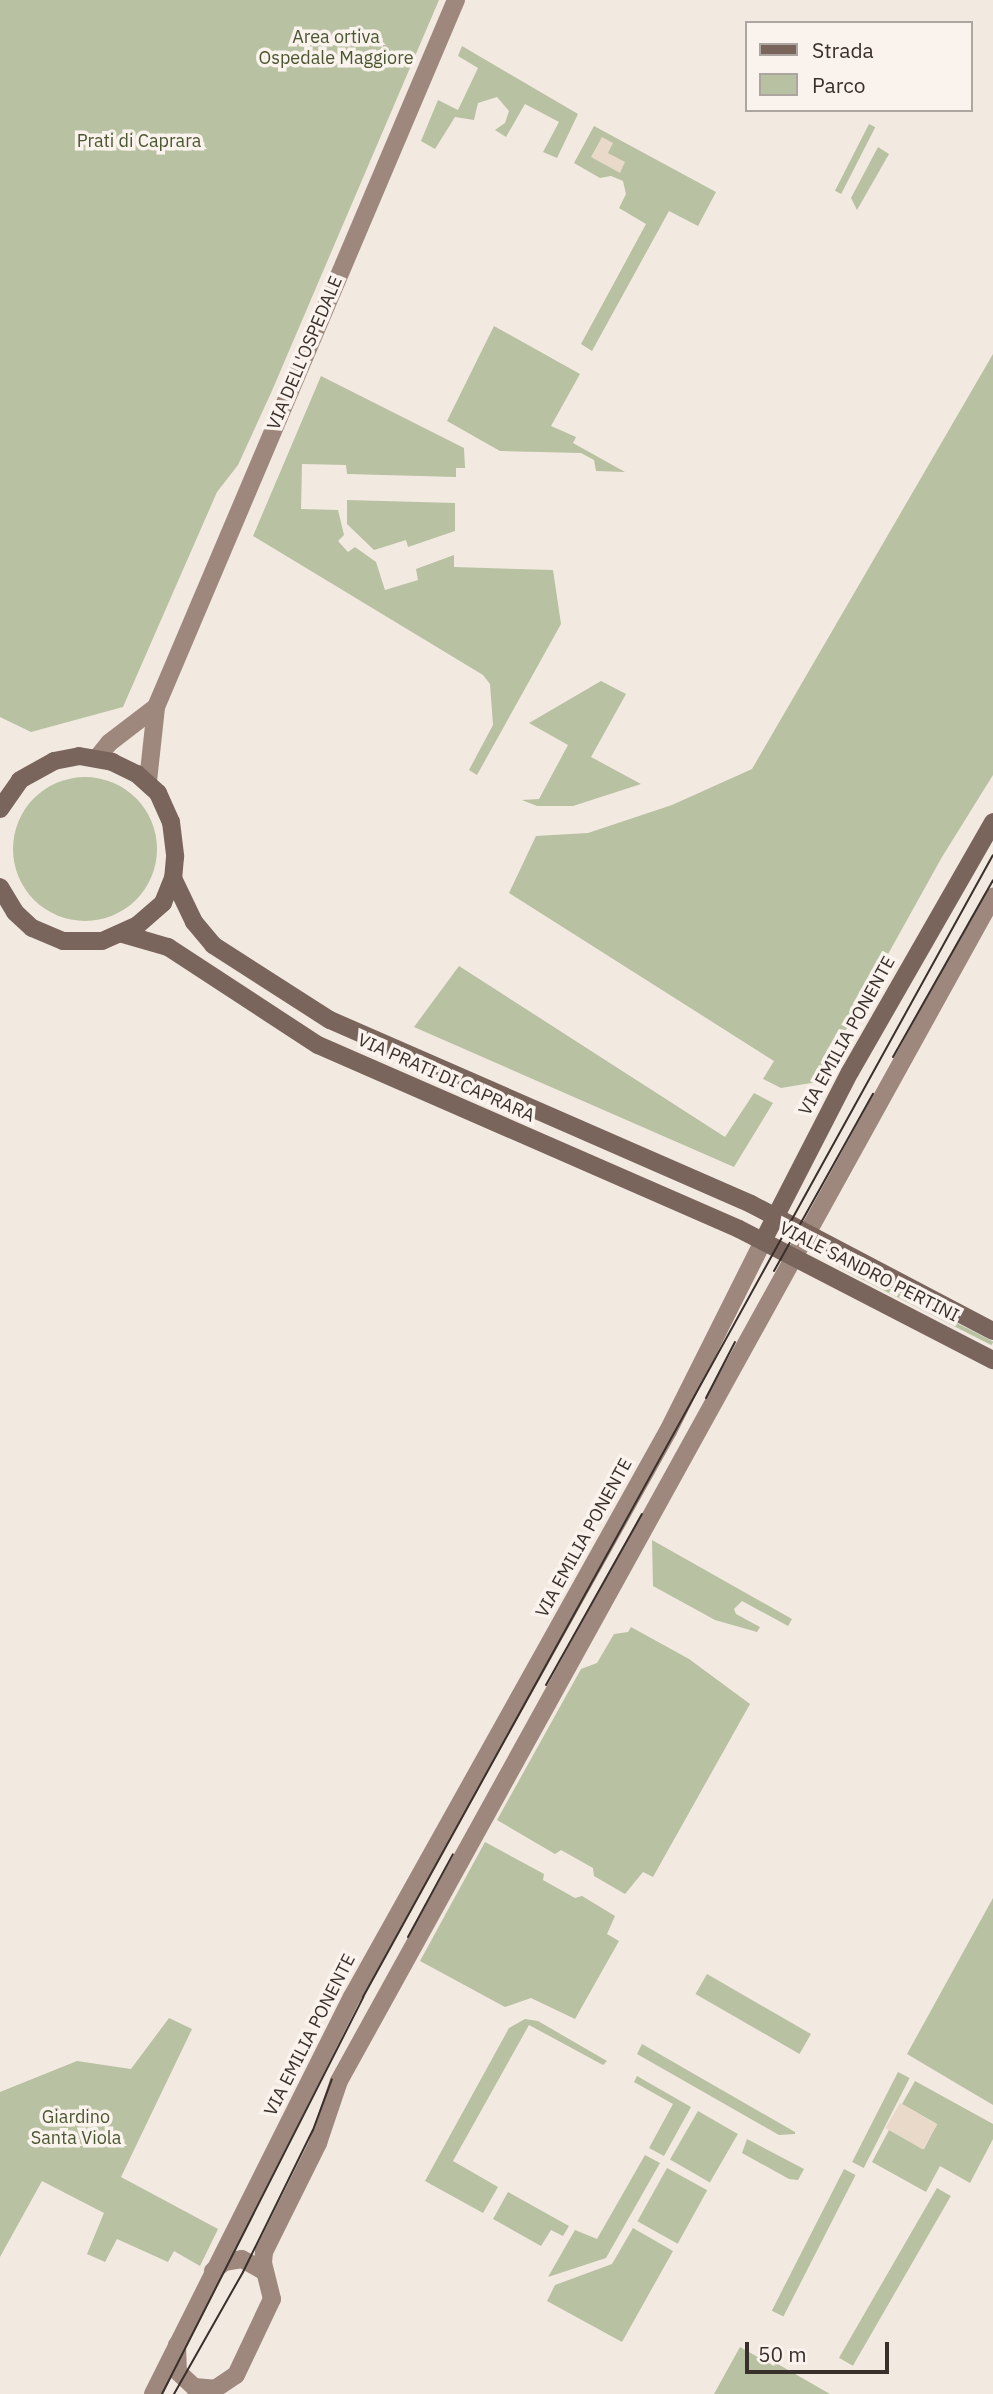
<!DOCTYPE html>
<style>
body{margin:0}
#map{position:relative;width:993px;height:2394px;overflow:hidden;background:#f2e9e1;font-family:"IBM Plex Sans",sans-serif}
div>[style]{position:absolute}
[style*='--x']{left:calc(var(--x)*1px);top:calc(var(--y)*1px);width:calc(var(--w)*1px);rotate:calc(var(--a)*1deg)}
.green>*{inset:0;background:#b8c1a1;transform-origin:0 0}
.round{border-radius:50%}
.plaza>*{inset:0;background:#e9d9c9;transform-origin:0 0}
.secondary>*{height:18px;margin:-9px;padding:0 9px;transform-origin:9px;border-radius:9px;background:#9e887e}
.primary>*{height:18px;margin:-9px;padding:0 9px;transform-origin:9px;border-radius:9px;background:#7a655d}
.tram>*{height:2px;margin:-1px;padding:0 1px;transform-origin:1px;border-radius:1px;background:#392f2b}
span{translate:-50% -50%;white-space:nowrap;text-align:center;line-height:1.15;-webkit-text-stroke:7px #faf3ed;paint-order:stroke}
.park-label{font-size:18px;color:#4a5630}
.street-label{font-size:18px;color:#392f2b}
.legend{position:absolute;left:745px;top:21px;width:228px;height:91px;box-sizing:border-box;background:#faf3ed;border:2px solid #ada59f;margin:0;padding:9px 12px;list-style:none;font-size:21px;color:#392f2b}
.legend li{display:flex;align-items:center;gap:14px;height:35px}
.legend b{width:35px;border:2px solid #ada59f}
.scale{position:absolute;left:745px;top:2342px;width:144px;height:32px;box-sizing:border-box;border:4px solid #392f2b;border-top:0;padding-left:9px;font-size:21px;line-height:24px;white-space:nowrap;color:#392f2b;-webkit-text-stroke:5px #faf3ed;paint-order:stroke}
</style>
<div id="map">
<div class="green">
<div style="clip-path:polygon(0 0,439px 0,271px 393px,238px 465px,217px 492px,123px 707px,31px 732px,0 717px)"></div>
<div style="clip-path:polygon(462px 46px,578px 114px,557px 158px,543px 152px,559px 122px,525px 104px,506px 137px,495px 130px,505px 123px,509px 111px,497px 97px,478px 103px,474px 120px,455px 117px,435px 149px,421px 141px,438px 100px,458px 110px,478px 68px,458px 56px)"></div>
<div style="left:869px;top:124px;width:7px;height:75px;rotate:27deg"></div>
<div style="clip-path:polygon(594px 126px,716px 192px,698px 226px,669px 211px,592px 351px,581px 344px,646px 224px,619px 208px,626px 194px,623px 181px,611px 176px,600px 178px,574px 163px)"></div>
<div style="clip-path:polygon(878px 147px,889px 154px,857px 210px,851px 198px)"></div>
<div style="clip-path:polygon(494px 326px,580px 374px,551px 426px,576px 437px,573px 443px,625px 472px,596px 471px,594px 460px,581px 453px,500px 451px,447px 421px)"></div>
<div style="clip-path:polygon(993px 354px,993px 775px,942px 857px,817px 1082px,781px 1088px,763px 1079px,774px 1061px,509px 893px,536px 836px,588px 833px,672px 805px,752px 769px)"></div>
<div style="clip-path:polygon(321px 376px,464px 448px,465px 468px,456px 468px,456px 477px,347px 474px,346px 465px,302px 464px,301px 509px,338px 510px,344px 535px,338px 541px,348px 552px,355px 547px,376px 562px,385px 590px,418px 580px,416px 569px,454px 555px,454px 567px,553px 570px,561px 624px,477px 775px,469px 770px,493px 725px,490px 684px,483px 675px,253px 536px)"></div>
<div style="clip-path:polygon(347px 500px,455px 503px,455px 531px,408px 547px,406px 540px,374px 550px,347px 524px)"></div>
<div style="clip-path:polygon(601px 681px,626px 694px,591px 757px,641px 784px,573px 806px,537px 806px,522px 800px,539px 799px,568px 745px,529px 723px)"></div>
<div class="round" style="left:13px;top:777px;width:144px;height:144px"></div>
<div style="clip-path:polygon(459px 966px,725px 1137px,754px 1093px,773px 1103px,734px 1167px,414px 1027px)"></div>
<div style="left:841px;top:1264px;width:171px;height:4px;rotate:27deg"></div>
<div style="clip-path:polygon(652px 1540px,792px 1619px,788px 1626px,742px 1601px,734px 1609px,736px 1614px,760px 1627px,757px 1632px,715px 1620px,653px 1586px)"></div>
<div style="clip-path:polygon(631px 1627px,689px 1659px,750px 1704px,653px 1877px,643px 1872px,625px 1894px,594px 1876px,593px 1868px,561px 1850px,555px 1854px,497px 1820px,581px 1669px,597px 1663px,614px 1634px,628px 1632px)"></div>
<div style="clip-path:polygon(485px 1842px,544px 1874px,543px 1880px,575px 1898px,582px 1896px,615px 1916px,607px 1934px,619px 1941px,575px 2019px,531px 1998px,505px 2007px,420px 1961px)"></div>
<div style="clip-path:polygon(993px 1898px,993px 2105px,907px 2054px)"></div>
<div style="left:707px;top:1974px;width:120px;height:23px;rotate:30deg"></div>
<div style="clip-path:polygon(169px 2018px,192px 2029px,121px 2177px,218px 2229px,200px 2266px,174px 2251px,168px 2262px,117px 2239px,105px 2262px,87px 2254px,104px 2213px,42px 2181px,0 2257px,0 2092px,77px 2061px,131px 2069px)"></div>
<div style="clip-path:polygon(525px 2019px,538px 2021px,607px 2061px,603px 2065px,529px 2025px,453px 2161px,498px 2187px,483px 2213px,425px 2181px,509px 2028px)"></div>
<div style="clip-path:polygon(642px 2044px,795px 2132px,795px 2134px,779px 2135px,637px 2054px)"></div>
<div style="left:898px;top:2072px;width:13px;height:101px;rotate:27deg"></div>
<div style="clip-path:polygon(637px 2076px,691px 2107px,664px 2156px,649px 2148px,673px 2104px,634px 2082px)"></div>
<div style="clip-path:polygon(915px 2081px,993px 2124px,993px 2139px,970px 2183px,940px 2166px,926px 2192px,872px 2162px,889px 2130px,924px 2149px,937px 2124px,902px 2104px)"></div>
<div style="left:698px;top:2111px;width:46px;height:56px;rotate:30deg"></div>
<div style="clip-path:polygon(747px 2139px,804px 2169px,798px 2180px,789px 2179px,742px 2153px)"></div>
<div style="clip-path:polygon(645px 2155px,660px 2163px,606px 2258px,548px 2277px,575px 2230px,597px 2239px)"></div>
<div style="left:667px;top:2168px;width:46px;height:61px;rotate:29deg"></div>
<div style="left:844px;top:2169px;width:13px;height:159px;rotate:27deg"></div>
<div style="left:937px;top:2188px;width:16px;height:196px;rotate:30deg"></div>
<div style="clip-path:polygon(508px 2192px,569px 2226px,563px 2236px,551px 2230px,541px 2246px,493px 2219px)"></div>
<div style="clip-path:polygon(633px 2228px,673px 2251px,622px 2342px,547px 2301px,555px 2285px,612px 2264px)"></div>
<div style="clip-path:polygon(740px 2347px,774px 2366px,776px 2363px,830px 2394px,714px 2394px)"></div>
</div>
<div class="plaza">
<div style="clip-path:polygon(602px 137px,613px 143px,608px 153px,625px 162px,620px 173px,591px 157px)"></div>
<div style="left:900px;top:2103px;width:43px;height:29px;rotate:30deg"></div>
</div>
<div class="secondary">
<div style="--x:97;--y:758;--w:19;--a:-51"></div>
<div style="--x:109;--y:743;--w:59;--a:-37.5"></div>
<div style="--x:148;--y:781;--w:74;--a:-83.8"></div>
<div style="--x:156;--y:707;--w:768;--a:-67.01"></div>
<div style="--x:213;--y:2271;--w:14;--a:-39"></div>
<div style="--x:224;--y:2262;--w:18;--a:-9"></div>
<div style="--x:242;--y:2259;--w:26;--a:29"></div>
<div style="--x:177;--y:2345;--w:27;--a:88"></div>
<div style="--x:178;--y:2372;--w:22;--a:43"></div>
<div style="--x:194;--y:2387;--w:21;--a:5"></div>
<div style="--x:215;--y:2389;--w:25;--a:-34"></div>
<div style="--x:236;--y:2375;--w:84;--a:-64.7"></div>
<div style="--x:272;--y:2299;--w:37;--a:-104"></div>
<div style="--x:263;--y:2263;--w:11;--a:-85"></div>
<div style="--x:264;--y:2252;--w:122;--a:-63.6"></div>
<div style="--x:318;--y:2143;--w:65;--a:-71.3"></div>
<div style="--x:339;--y:2081;--w:1353;--a:-61.09"></div>
<div style="--x:153;--y:2394;--w:444;--a:-63.4"></div>
<div style="--x:352;--y:1997;--w:648;--a:-60.83"></div>
<div style="--x:668;--y:1431;--w:212;--a:-63.4"></div>
</div>
<div class="primary">
<div style="--x:0;--y:809;--w:35;--a:-55"></div>
<div style="--x:20;--y:780;--w:39;--a:-29"></div>
<div style="--x:54;--y:761;--w:25;--a:-11"></div>
<div style="--x:79;--y:756;--w:34;--a:10"></div>
<div style="--x:112;--y:762;--w:28;--a:26"></div>
<div style="--x:137;--y:774;--w:28;--a:42"></div>
<div style="--x:158;--y:793;--w:32;--a:66"></div>
<div style="--x:171;--y:822;--w:35;--a:83"></div>
<div style="--x:175;--y:857;--w:21;--a:95"></div>
<div style="--x:173;--y:878;--w:27;--a:112"></div>
<div style="--x:163;--y:903;--w:33;--a:139"></div>
<div style="--x:138;--y:925;--w:39;--a:156"></div>
<div style="--x:102;--y:941;--w:39;--a:180"></div>
<div style="--x:63;--y:941;--w:34;--a:-157"></div>
<div style="--x:32;--y:928;--w:23;--a:-137"></div>
<div style="--x:15;--y:912;--w:29;--a:-121"></div>
<div style="--x:173;--y:878;--w:49;--a:64.5"></div>
<div style="--x:194;--y:922;--w:30;--a:50"></div>
<div style="--x:213;--y:945;--w:139;--a:32.7"></div>
<div style="--x:330;--y:1020;--w:459;--a:23.6"></div>
<div style="--x:751;--y:1204;--w:273;--a:27.7"></div>
<div style="--x:123;--y:934;--w:47;--a:16.1"></div>
<div style="--x:168;--y:947;--w:179;--a:33.2"></div>
<div style="--x:318;--y:1045;--w:459;--a:23.6"></div>
<div style="--x:739;--y:1229;--w:286;--a:27.3"></div>
<div style="--x:763;--y:1241;--w:190;--a:-62.8"></div>
<div style="--x:850;--y:1072;--w:288;--a:-60.2"></div>
</div>
<div class="tram">
<div style="--x:893;--y:1057;--w:203;--a:-60.5"></div>
<div style="--x:774;--y:1271;--w:203;--a:-60.8"></div>
<div style="--x:706;--y:1398;--w:63;--a:-62.6"></div>
<div style="--x:546;--y:1685;--w:196;--a:-60.7"></div>
<div style="--x:408;--y:1937;--w:94;--a:-61.5"></div>
<div style="--x:162;--y:2394;--w:445;--a:-63.1"></div>
<div style="--x:363;--y:1997;--w:1304;--a:-61.12"></div>
<div style="--x:174;--y:2394;--w:140;--a:-60.5"></div>
<div style="--x:243;--y:2272;--w:158;--a:-63.8"></div>
<div style="--x:313;--y:2130;--w:54;--a:-69.6"></div>
</div>
<div class="park-label">
<span style="left:336px;top:48px">Area ortiva<br>Ospedale Maggiore</span>
<span style="left:139px;top:141px">Prati di Caprara</span>
<span style="left:76px;top:2128px">Giardino<br>Santa Viola</span>
</div>
<div class="street-label">
<span style="left:305px;top:353px;rotate:-67deg">VIA DELL'OSPEDALE</span>
<span style="left:847px;top:1036px;rotate:-61deg">VIA EMILIA PONENTE</span>
<span style="left:446px;top:1078px;rotate:24deg">VIA PRATI DI CAPRARA</span>
<span style="left:869px;top:1272px;rotate:27deg">VIALE SANDRO PERTINI</span>
<span style="left:584px;top:1538px;rotate:-61deg">VIA EMILIA PONENTE</span>
<span style="left:310px;top:2035px;rotate:-63deg">VIA EMILIA PONENTE</span>
</div>
<ul class="legend">
<li><b style="height:9px;background:#7a655d"></b>Strada</li>
<li><b style="height:19px;background:#b8c1a1"></b>Parco</li>
</ul>
<div class="scale">50 m</div>
</div>
